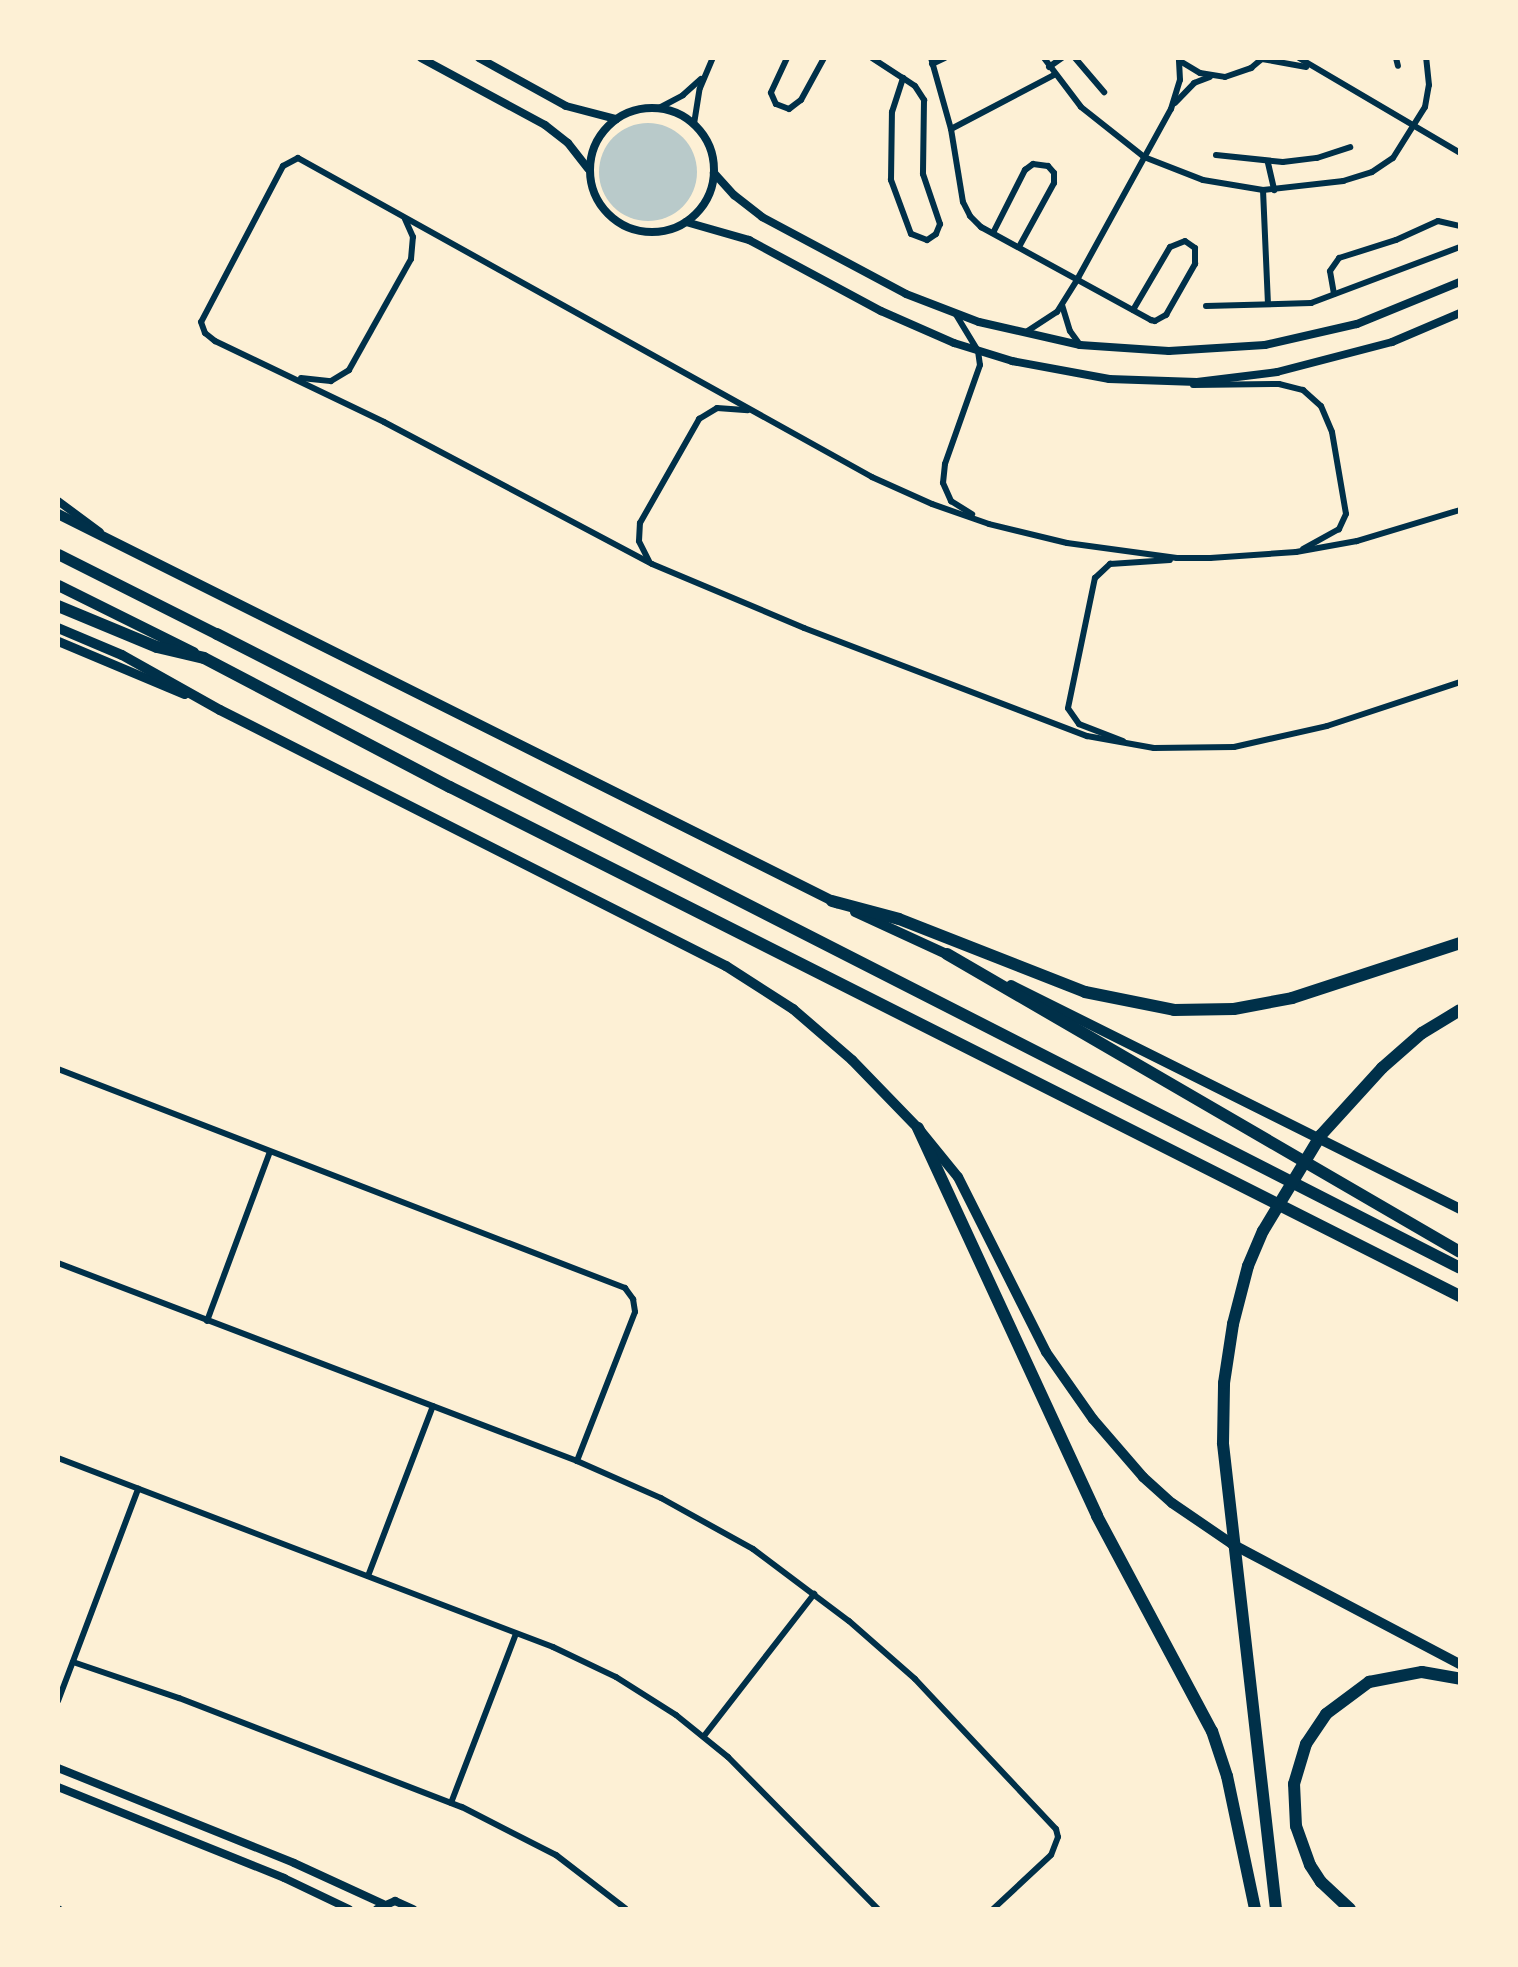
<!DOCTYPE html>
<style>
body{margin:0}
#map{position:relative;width:1518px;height:1967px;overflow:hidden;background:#fdf0d5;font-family:"Exo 2",sans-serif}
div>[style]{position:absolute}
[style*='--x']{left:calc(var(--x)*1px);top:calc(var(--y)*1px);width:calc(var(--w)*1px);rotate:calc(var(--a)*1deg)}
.green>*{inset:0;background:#b9caca}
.round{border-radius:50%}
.minor>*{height:6px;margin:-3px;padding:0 3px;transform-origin:3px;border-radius:3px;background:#003049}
.tertiary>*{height:8px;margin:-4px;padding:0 4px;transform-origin:4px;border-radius:4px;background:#003049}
.tertiary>.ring{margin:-4px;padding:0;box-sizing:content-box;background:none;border:8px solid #003049;border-radius:50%}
.secondary>*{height:9px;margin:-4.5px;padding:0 4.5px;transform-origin:4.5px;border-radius:4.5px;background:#003049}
.primary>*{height:10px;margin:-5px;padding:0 5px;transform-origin:5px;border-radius:5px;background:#003049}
.trunk>*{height:11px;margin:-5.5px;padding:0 5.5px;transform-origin:5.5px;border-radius:5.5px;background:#003049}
.motorway>*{height:12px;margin:-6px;padding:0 6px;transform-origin:6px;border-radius:6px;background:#003049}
span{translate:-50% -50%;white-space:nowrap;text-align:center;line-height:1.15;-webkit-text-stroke:8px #fdf0d5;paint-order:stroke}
.frame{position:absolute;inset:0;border:60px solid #fdf0d5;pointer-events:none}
</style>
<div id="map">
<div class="green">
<div class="round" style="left:599px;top:123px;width:98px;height:98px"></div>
</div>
<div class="minor">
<div style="--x:787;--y:58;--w:38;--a:115"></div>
<div style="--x:771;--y:93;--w:12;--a:66"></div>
<div style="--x:776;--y:104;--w:14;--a:21"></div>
<div style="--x:789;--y:109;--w:15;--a:-37"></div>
<div style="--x:801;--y:100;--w:48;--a:-61.3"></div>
<div style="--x:872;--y:58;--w:37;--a:33"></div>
<div style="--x:903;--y:78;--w:14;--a:34"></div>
<div style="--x:915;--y:86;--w:17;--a:57"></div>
<div style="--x:924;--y:100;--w:74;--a:90.8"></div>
<div style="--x:923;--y:174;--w:53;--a:71.2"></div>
<div style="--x:940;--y:224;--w:11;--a:112"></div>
<div style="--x:936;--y:234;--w:11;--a:146"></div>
<div style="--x:927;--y:240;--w:17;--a:-159"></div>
<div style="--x:911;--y:234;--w:58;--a:-110.3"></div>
<div style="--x:891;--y:180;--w:68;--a:-89.2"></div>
<div style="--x:892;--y:112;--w:36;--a:-72"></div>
<div style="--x:931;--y:58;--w:74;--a:74.3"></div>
<div style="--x:951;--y:129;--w:74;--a:80.7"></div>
<div style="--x:963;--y:202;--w:16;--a:63"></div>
<div style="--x:970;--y:216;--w:16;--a:45"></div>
<div style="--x:981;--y:227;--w:194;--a:28.7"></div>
<div style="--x:1151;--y:320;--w:4;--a:14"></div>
<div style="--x:1155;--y:321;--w:13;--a:-29"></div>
<div style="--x:1166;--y:315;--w:59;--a:-60.4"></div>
<div style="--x:1195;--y:264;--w:16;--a:-90"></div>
<div style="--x:1195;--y:248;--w:12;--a:-145"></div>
<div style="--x:1185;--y:241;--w:16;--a:158"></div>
<div style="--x:1170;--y:247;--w:73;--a:120.4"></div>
<div style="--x:1044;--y:58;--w:61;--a:52.9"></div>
<div style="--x:1081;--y:107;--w:80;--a:38.4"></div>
<div style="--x:1144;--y:157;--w:63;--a:21.3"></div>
<div style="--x:1203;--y:180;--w:61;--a:9.5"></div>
<div style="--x:1263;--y:190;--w:81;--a:-6.4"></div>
<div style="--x:1343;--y:181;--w:30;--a:-17"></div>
<div style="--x:1372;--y:172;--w:25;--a:-34"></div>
<div style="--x:1393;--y:158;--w:60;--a:-57.9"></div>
<div style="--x:1425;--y:107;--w:22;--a:-80"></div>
<div style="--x:1429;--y:85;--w:27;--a:-96"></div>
<div style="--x:1075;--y:58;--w:45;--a:49.5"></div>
<div style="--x:1299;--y:58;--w:187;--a:30.5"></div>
<div style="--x:1396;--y:58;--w:8;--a:76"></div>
<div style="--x:1262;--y:59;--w:45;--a:10.3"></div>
<div style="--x:1180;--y:61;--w:23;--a:31"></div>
<div style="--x:1200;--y:73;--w:25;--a:9"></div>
<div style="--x:1225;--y:77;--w:28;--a:-19"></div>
<div style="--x:1251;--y:68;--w:16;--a:-40"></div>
<div style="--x:932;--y:64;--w:14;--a:-25"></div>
<div style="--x:1049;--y:67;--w:16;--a:-35"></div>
<div style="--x:1175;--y:103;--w:28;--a:-46"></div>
<div style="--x:1194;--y:83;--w:17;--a:-21"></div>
<div style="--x:659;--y:108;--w:27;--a:-28"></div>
<div style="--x:683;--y:95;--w:24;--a:-42"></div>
<div style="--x:694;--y:124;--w:36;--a:-81"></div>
<div style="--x:700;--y:88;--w:33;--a:-67"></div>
<div style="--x:951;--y:129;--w:116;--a:-27.7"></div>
<div style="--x:1216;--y:155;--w:67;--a:6"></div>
<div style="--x:1283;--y:162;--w:34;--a:-7"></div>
<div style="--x:1317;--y:158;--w:35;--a:-18"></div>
<div style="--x:1268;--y:163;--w:28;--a:77"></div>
<div style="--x:1263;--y:190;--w:113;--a:87.5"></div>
<div style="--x:993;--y:233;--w:71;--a:-63.1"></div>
<div style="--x:1025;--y:170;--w:10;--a:-37"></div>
<div style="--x:1033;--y:164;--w:15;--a:8"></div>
<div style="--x:1048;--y:166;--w:9;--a:49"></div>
<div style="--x:1054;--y:173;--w:10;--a:90"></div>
<div style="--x:1054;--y:183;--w:73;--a:118.7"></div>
<div style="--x:1334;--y:294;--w:23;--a:-100"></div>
<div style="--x:1330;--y:271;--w:16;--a:-55"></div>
<div style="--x:1339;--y:258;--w:60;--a:-17.5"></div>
<div style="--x:1396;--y:240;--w:46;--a:-24.3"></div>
<div style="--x:1438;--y:221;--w:23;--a:13"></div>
<div style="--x:1062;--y:305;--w:27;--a:73"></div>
<div style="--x:1070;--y:331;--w:17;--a:54"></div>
<div style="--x:1206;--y:306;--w:105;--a:-1.6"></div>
<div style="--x:1311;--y:303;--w:159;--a:-20.6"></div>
<div style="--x:955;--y:313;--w:44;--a:58.8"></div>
<div style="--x:978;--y:351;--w:14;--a:82"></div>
<div style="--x:980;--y:365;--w:105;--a:109.5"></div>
<div style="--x:945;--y:464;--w:19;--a:96"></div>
<div style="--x:943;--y:483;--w:20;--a:66"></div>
<div style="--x:951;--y:501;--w:25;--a:32"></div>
<div style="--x:1026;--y:332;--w:37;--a:-33"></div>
<div style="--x:1057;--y:312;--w:40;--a:-58"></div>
<div style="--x:1078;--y:278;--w:193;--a:-61.2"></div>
<div style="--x:1171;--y:109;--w:30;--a:-73"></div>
<div style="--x:1180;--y:80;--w:20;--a:-93"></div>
<div style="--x:301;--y:378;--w:30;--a:6"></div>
<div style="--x:331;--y:381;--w:21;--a:-31"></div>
<div style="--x:349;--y:370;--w:127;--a:-60.8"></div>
<div style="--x:411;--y:259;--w:22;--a:-85"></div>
<div style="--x:413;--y:237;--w:20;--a:-114"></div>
<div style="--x:1193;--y:385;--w:86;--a:-0.7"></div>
<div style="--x:1279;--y:384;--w:25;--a:14"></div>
<div style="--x:1303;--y:390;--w:24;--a:42"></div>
<div style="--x:1321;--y:406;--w:28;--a:67"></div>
<div style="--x:1332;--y:432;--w:83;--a:80.3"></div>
<div style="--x:1346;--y:514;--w:17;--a:115"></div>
<div style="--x:1339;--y:529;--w:41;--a:150.9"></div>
<div style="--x:1460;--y:510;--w:108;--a:163.2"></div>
<div style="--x:1357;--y:541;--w:62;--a:169.8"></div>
<div style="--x:1296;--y:552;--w:86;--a:176"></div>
<div style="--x:1210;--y:558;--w:33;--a:180"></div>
<div style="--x:1177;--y:558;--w:111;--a:-172.2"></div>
<div style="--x:1067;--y:543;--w:80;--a:-166.3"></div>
<div style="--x:989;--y:524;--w:60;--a:-160.7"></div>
<div style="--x:932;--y:504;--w:66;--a:-155.8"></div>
<div style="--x:872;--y:477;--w:657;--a:-150.94"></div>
<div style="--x:298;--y:158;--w:17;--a:152"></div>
<div style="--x:283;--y:166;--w:176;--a:117.7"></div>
<div style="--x:201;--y:322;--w:12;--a:70"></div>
<div style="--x:205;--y:333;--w:13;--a:39"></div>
<div style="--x:215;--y:341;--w:187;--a:25.6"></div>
<div style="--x:384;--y:422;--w:303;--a:27.9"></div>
<div style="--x:652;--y:564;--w:165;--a:22.8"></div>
<div style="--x:804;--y:628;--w:303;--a:20.9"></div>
<div style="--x:1087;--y:736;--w:68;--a:10.2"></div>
<div style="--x:1154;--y:748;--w:80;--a:-0.7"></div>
<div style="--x:1234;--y:747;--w:95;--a:-12.7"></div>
<div style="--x:1327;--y:726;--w:140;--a:-18.3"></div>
<div style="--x:649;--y:561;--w:22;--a:-117"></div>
<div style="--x:639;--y:541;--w:18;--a:-87"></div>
<div style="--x:640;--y:523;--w:120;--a:-60.4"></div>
<div style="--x:699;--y:419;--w:21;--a:-31"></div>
<div style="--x:717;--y:408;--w:31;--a:4"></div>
<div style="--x:1123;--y:741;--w:47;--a:-158.9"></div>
<div style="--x:1079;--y:724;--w:19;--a:-125"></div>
<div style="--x:1068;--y:708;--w:133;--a:-78.3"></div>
<div style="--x:1095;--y:578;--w:21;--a:-43"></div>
<div style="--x:1110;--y:564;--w:60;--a:-3.8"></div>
<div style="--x:58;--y:1069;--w:608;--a:21.12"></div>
<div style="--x:625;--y:1288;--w:14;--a:54"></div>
<div style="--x:633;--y:1299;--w:13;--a:81"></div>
<div style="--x:635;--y:1312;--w:160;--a:111.3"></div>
<div style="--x:58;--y:1263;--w:555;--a:20.88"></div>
<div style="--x:577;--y:1461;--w:92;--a:23.8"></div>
<div style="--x:661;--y:1498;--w:105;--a:29"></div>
<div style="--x:753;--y:1549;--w:120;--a:36.9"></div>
<div style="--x:849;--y:1621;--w:88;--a:41.3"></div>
<div style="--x:915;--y:1679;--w:206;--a:46.8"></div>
<div style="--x:1056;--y:1829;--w:8;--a:76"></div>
<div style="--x:1058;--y:1837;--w:19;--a:111"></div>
<div style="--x:1051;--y:1855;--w:79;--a:137"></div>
<div style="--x:207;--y:1321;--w:180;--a:-69.6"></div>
<div style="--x:58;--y:1458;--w:530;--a:20.9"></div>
<div style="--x:553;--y:1647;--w:70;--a:25.5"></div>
<div style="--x:616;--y:1677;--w:71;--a:32.3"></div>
<div style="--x:676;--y:1715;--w:67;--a:38.9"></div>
<div style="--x:728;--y:1757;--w:214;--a:45.4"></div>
<div style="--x:368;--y:1576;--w:182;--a:-69.1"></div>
<div style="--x:73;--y:1662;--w:112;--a:18.8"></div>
<div style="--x:179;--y:1698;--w:303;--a:21.1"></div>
<div style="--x:462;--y:1807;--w:106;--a:27.1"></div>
<div style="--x:556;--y:1855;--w:88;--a:37.6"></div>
<div style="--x:58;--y:1701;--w:227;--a:-69.3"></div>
<div style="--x:704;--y:1736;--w:180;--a:-52.2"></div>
<div style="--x:451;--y:1803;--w:181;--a:-69"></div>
<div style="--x:58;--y:1908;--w:2;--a:27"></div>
</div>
<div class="tertiary">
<div style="--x:421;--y:58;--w:141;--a:28.4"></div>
<div style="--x:545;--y:125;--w:29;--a:38"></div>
<div style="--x:568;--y:143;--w:33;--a:52"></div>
<div style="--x:479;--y:58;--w:99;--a:28.9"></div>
<div style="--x:566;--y:106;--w:52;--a:14.6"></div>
<div class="ring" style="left:590px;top:108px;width:116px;height:116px"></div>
<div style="--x:714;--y:173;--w:30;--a:48"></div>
<div style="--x:734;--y:195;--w:36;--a:38"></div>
<div style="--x:762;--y:217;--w:163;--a:28.1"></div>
<div style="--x:906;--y:294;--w:78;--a:21"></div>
<div style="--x:979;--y:322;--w:104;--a:12.8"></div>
<div style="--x:1080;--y:345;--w:89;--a:3.9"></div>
<div style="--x:1169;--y:351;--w:96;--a:-3.6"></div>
<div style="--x:1265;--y:345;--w:94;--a:-12.9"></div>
<div style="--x:1357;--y:324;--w:111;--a:-22.2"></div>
<div style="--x:686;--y:222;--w:66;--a:15.9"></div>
<div style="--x:749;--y:240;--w:150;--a:28.3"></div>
<div style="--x:881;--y:311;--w:80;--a:23.7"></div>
<div style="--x:954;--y:343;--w:61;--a:17.2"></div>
<div style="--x:1012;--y:361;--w:99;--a:10.5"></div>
<div style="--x:1109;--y:379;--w:88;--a:2"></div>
<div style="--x:1197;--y:382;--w:81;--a:-7.1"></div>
<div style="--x:1277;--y:372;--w:119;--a:-14.6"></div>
<div style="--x:1392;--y:342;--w:74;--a:-23.1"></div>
<div style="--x:58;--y:501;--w:52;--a:36.4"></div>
<div style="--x:58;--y:1768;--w:254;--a:21.9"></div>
<div style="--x:294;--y:1863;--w:98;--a:24.7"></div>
<div style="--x:58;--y:1787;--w:244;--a:21.9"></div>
<div style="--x:284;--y:1878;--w:72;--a:25.5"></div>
<div style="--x:377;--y:1909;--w:20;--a:-24"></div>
<div style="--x:395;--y:1901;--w:20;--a:24"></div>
</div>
<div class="secondary">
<div style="--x:58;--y:641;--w:137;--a:22.8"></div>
</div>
<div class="primary">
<div style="--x:58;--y:514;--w:871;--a:26.54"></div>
<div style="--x:58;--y:628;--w:69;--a:22.9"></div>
<div style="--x:122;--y:655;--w:112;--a:29.3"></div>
<div style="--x:220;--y:710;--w:567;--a:26.84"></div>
<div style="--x:726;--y:966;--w:80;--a:32.7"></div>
<div style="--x:793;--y:1009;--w:78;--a:40.8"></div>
<div style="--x:852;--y:1060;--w:95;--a:45.9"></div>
<div style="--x:918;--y:1128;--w:63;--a:50.8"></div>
<div style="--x:958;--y:1177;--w:196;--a:63.3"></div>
<div style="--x:1046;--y:1352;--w:82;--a:55"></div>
<div style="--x:1093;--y:1419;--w:77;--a:49.2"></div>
<div style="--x:1143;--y:1477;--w:39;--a:42"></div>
<div style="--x:1172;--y:1503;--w:73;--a:34.3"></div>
<div style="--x:1232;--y:1544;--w:258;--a:27.8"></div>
<div style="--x:855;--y:912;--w:108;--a:24.7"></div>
<div style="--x:1011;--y:985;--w:502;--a:26.51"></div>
</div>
<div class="trunk">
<div style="--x:58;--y:554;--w:178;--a:26.7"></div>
<div style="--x:58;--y:585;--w:151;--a:26.4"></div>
</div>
<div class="motorway">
<div style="--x:58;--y:606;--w:107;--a:22.5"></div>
<div style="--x:157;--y:647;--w:48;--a:13.2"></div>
<div style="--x:204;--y:658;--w:278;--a:27.7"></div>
<div style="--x:450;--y:787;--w:1131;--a:26.75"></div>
<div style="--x:217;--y:634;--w:1395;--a:27.02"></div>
<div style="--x:832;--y:901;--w:69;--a:15"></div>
<div style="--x:899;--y:919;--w:200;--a:21.4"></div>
<div style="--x:1085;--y:992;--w:91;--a:11.4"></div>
<div style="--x:1174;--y:1010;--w:60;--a:-1"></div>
<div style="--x:1234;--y:1009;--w:59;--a:-10.7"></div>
<div style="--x:1292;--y:998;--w:177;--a:-18.1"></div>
<div style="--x:947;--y:954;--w:593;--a:30.15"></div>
<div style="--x:918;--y:1128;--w:427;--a:65.2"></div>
<div style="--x:1097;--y:1516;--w:244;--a:61.9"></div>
<div style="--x:1212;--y:1731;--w:47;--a:71.6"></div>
<div style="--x:1227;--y:1776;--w:136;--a:78.1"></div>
<div style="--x:1276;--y:1909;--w:469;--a:-96.5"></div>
<div style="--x:1223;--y:1443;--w:60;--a:-89"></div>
<div style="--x:1224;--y:1383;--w:60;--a:-81.3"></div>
<div style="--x:1233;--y:1324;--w:60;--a:-75.5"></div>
<div style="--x:1248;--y:1266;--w:38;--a:-67"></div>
<div style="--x:1263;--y:1231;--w:112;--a:-58.9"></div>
<div style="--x:1321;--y:1135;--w:91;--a:-47.7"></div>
<div style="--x:1382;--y:1068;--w:53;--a:-41.2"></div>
<div style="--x:1422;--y:1033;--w:44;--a:-31.2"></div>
<div style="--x:1350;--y:1909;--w:40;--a:-137"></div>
<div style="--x:1321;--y:1882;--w:20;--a:-123"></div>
<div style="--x:1310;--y:1865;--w:41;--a:-109.7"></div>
<div style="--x:1296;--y:1826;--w:42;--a:-92.7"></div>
<div style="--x:1294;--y:1784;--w:42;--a:-73.3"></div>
<div style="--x:1306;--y:1744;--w:36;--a:-56"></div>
<div style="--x:1326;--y:1714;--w:54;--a:-36.7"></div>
<div style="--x:1369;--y:1682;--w:54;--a:-10.7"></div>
<div style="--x:1422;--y:1672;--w:39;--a:10"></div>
</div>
<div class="frame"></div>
</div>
